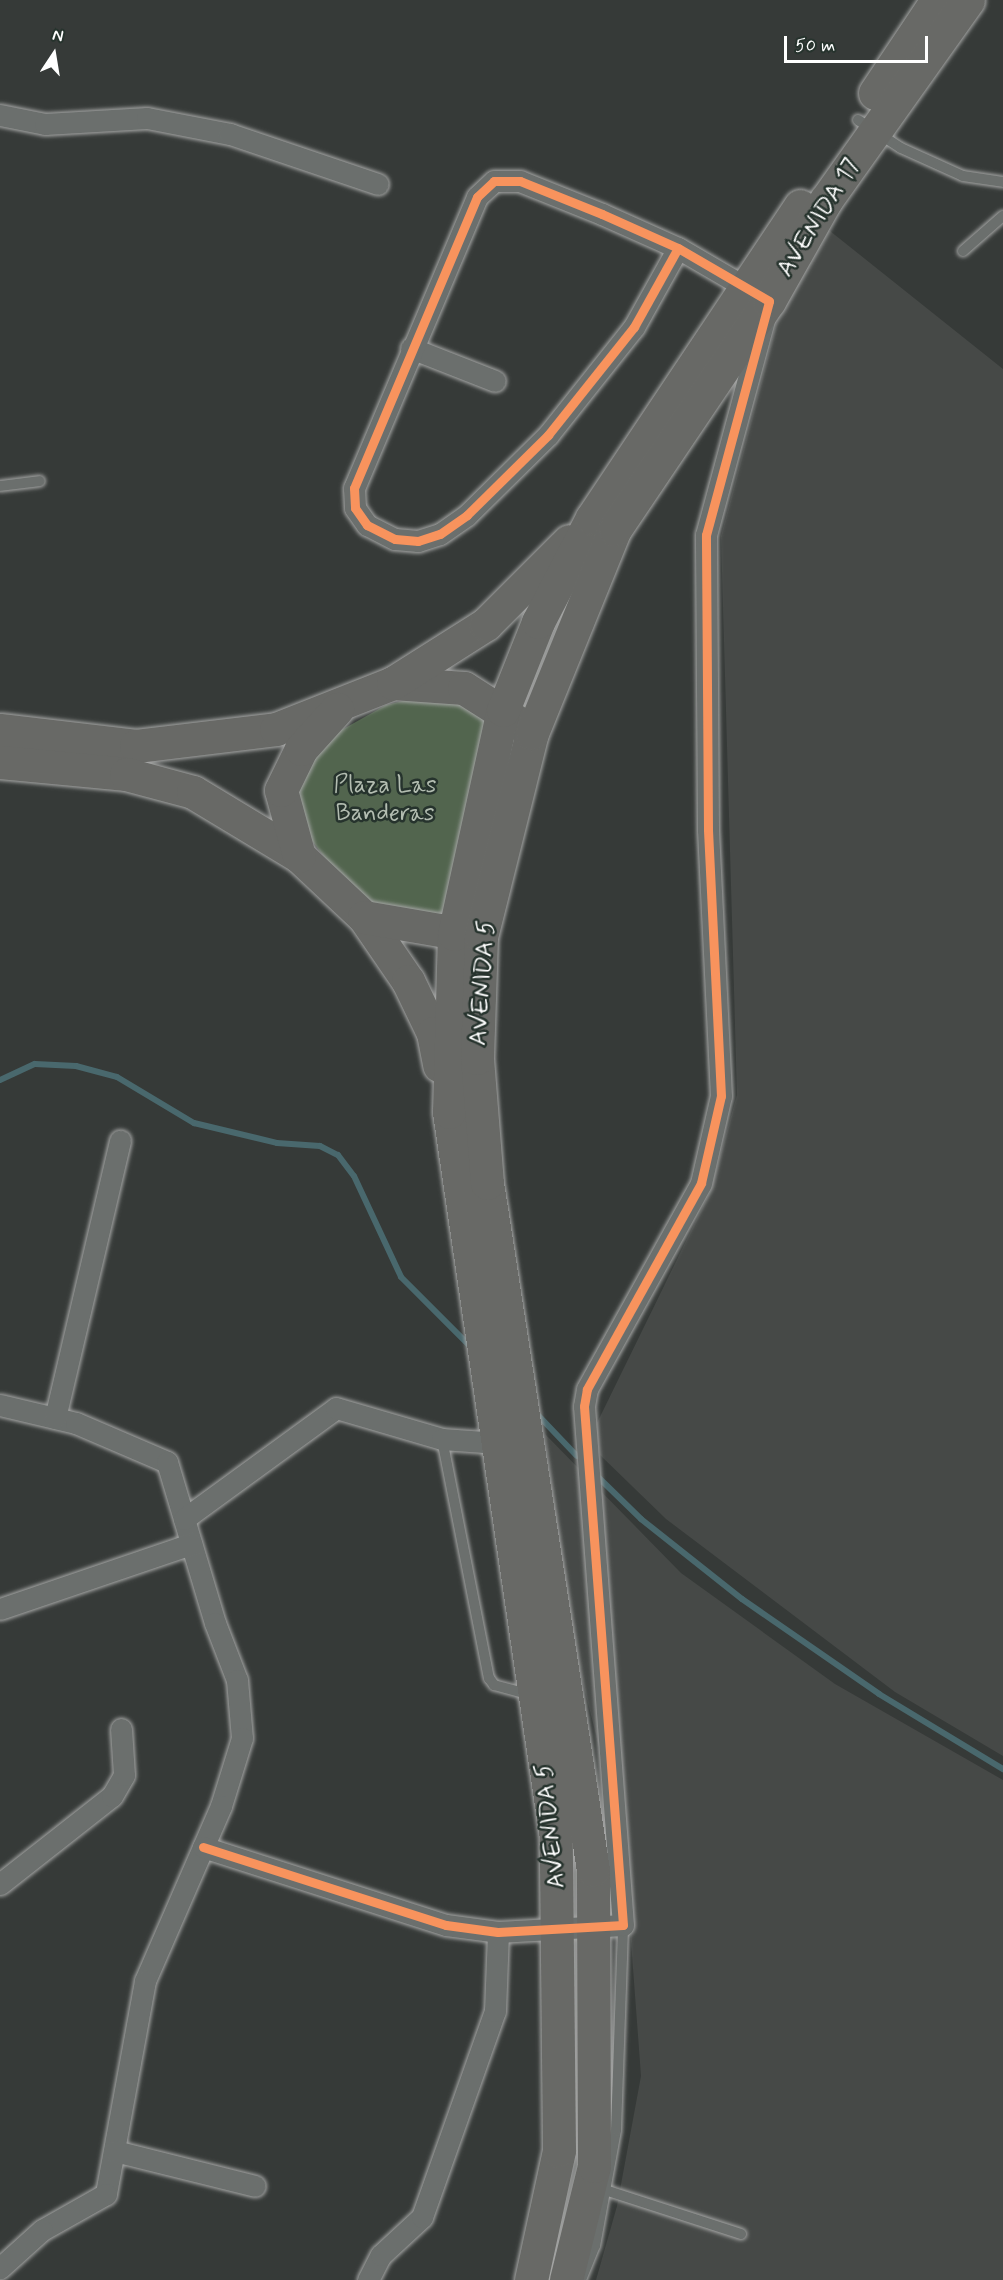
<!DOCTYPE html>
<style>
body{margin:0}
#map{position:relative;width:1003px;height:2280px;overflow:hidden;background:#363a38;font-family:Mynerve,sans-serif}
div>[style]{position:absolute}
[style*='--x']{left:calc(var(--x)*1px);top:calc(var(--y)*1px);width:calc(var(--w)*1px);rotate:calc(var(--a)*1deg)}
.built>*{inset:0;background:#464947}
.green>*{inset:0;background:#52654e}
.stream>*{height:6px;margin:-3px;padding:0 3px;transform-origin:3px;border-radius:3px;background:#49686d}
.roads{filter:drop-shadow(0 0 2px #a5a6a5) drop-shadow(0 0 2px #a5a6a5)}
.service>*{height:10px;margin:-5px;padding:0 5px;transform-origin:5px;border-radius:5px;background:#6b6f6d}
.minor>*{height:21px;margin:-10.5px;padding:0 10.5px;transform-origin:10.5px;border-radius:10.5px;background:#6b6f6d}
.primary>*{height:33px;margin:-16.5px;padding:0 16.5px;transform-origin:16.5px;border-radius:16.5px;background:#686966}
.cycleway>*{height:9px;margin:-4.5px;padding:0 4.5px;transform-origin:4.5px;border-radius:4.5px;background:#f8935d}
span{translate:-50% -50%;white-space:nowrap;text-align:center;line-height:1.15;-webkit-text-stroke:5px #26332d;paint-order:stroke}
.street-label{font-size:24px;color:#fff}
.park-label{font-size:24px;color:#b3bdb1}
.north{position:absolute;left:24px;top:24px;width:60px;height:60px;-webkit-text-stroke:4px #26332d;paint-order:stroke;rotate:12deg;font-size:16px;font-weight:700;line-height:24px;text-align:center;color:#fff}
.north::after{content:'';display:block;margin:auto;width:21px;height:27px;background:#fff;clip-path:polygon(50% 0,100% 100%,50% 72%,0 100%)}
.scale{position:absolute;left:784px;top:36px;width:144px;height:27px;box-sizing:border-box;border:3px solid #fff;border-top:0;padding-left:8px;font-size:18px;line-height:21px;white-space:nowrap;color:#fff;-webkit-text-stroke:4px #26332d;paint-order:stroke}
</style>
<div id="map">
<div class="built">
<div style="clip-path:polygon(825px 227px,1003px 369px,1003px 1756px,895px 1692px,666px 1519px,600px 1455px,596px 1425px,710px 1192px,737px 1095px,721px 536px,786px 286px)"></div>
<div style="clip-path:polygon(545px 1434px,681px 1573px,835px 1684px,1003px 1780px,1003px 2280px,596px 2280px,617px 2206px,641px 2076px,624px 1847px,570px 1631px)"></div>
</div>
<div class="green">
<div style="clip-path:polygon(428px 695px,464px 700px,486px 723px,444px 921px,372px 903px,328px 862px,304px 830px,296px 782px,313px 746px,386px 705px)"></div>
</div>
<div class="stream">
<div style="--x:0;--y:1080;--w:38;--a:-25"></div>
<div style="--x:35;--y:1064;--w:41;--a:2.8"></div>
<div style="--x:76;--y:1066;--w:42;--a:15"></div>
<div style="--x:117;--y:1077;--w:90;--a:30.9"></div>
<div style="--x:194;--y:1123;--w:85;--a:13.5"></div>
<div style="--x:277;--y:1143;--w:43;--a:4"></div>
<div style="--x:320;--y:1146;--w:20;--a:27"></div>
<div style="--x:338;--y:1155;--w:26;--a:53"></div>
<div style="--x:354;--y:1176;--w:111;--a:65"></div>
<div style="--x:401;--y:1277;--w:98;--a:45"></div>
<div style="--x:536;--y:1413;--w:59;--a:46.4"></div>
<div style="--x:599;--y:1478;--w:59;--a:44.3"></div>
<div style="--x:641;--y:1519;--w:129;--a:38.4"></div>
<div style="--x:742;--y:1599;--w:167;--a:34.7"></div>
<div style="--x:879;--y:1694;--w:145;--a:31.2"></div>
</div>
<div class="roads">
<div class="service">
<div style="--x:858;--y:120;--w:51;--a:33.1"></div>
<div style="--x:901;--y:148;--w:68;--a:24.3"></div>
<div style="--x:963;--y:176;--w:40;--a:8.5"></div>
<div style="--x:963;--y:251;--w:53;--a:-41.2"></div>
<div style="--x:0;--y:486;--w:40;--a:-7.1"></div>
<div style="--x:442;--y:1439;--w:244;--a:78.9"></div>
<div style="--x:489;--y:1678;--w:9;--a:54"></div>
<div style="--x:494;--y:1685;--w:38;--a:15"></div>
<div style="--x:605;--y:2190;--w:143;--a:17.9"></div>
<div style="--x:581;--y:2280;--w:37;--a:-68"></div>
<div style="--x:595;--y:2246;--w:118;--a:-79.7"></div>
<div style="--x:616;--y:2130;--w:205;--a:-88"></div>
</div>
<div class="minor">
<div style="--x:0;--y:115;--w:46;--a:11.3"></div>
<div style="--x:45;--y:124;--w:102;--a:-3.4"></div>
<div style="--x:147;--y:118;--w:85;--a:10.9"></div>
<div style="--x:230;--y:134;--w:156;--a:18.7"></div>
<div style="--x:411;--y:348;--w:90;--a:21.4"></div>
<div style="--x:0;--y:1405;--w:78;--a:13.3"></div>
<div style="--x:76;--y:1423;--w:99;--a:23.2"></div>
<div style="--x:167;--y:1462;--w:168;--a:73.4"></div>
<div style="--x:215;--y:1623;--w:61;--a:68.9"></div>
<div style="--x:237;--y:1680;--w:58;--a:85.1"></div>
<div style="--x:242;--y:1738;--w:71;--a:107.2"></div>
<div style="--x:221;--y:1806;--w:191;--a:113.5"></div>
<div style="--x:145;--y:1981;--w:217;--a:100.4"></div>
<div style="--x:106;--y:2194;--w:73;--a:150.6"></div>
<div style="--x:42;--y:2230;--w:57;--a:137.9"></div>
<div style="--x:55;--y:1418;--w:285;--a:-76.8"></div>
<div style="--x:184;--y:1519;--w:188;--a:-36.1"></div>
<div style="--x:336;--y:1408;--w:110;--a:16.3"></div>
<div style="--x:442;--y:1439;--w:56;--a:4.1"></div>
<div style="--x:0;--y:1609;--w:202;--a:-18.8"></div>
<div style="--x:203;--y:1847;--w:255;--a:17.8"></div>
<div style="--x:446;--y:1925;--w:52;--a:7.7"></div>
<div style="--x:498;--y:1932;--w:125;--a:-3.2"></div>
<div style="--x:623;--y:1925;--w:520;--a:-94.3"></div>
<div style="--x:584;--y:1406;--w:17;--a:-80"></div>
<div style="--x:587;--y:1389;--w:235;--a:-61"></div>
<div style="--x:701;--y:1183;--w:89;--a:-77.1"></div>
<div style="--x:721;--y:1096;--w:267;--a:-92.8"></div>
<div style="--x:708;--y:829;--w:294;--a:-90.4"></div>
<div style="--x:706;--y:535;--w:242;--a:-74.9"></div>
<div style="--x:769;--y:301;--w:105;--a:-149.8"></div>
<div style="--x:678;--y:248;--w:83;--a:-155.9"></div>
<div style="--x:602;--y:214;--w:88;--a:-158.1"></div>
<div style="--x:520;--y:181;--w:26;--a:180"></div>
<div style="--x:494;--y:181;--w:23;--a:137"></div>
<div style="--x:477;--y:197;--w:316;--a:112.9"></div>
<div style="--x:354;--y:488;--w:20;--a:87"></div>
<div style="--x:355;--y:508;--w:21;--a:55"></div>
<div style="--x:367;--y:525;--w:31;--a:27"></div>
<div style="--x:395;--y:539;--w:23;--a:5"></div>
<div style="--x:418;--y:541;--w:23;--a:-18"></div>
<div style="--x:440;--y:534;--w:33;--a:-35"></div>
<div style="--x:467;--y:515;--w:114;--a:-44.6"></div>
<div style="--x:548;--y:435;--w:138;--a:-51.5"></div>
<div style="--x:634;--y:327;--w:90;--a:-60.9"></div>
<div style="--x:0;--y:1884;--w:142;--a:-38.2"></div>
<div style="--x:112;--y:1796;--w:24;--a:-60"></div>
<div style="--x:124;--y:1775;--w:46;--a:-93.7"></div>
<div style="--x:115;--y:2151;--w:144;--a:14"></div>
<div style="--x:368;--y:2280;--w:28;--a:-63"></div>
<div style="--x:381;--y:2255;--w:56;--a:-42.8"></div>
<div style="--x:422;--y:2217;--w:219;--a:-70.5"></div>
<div style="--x:495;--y:2011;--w:79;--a:-87.8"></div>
</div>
<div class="primary">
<div style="--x:875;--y:93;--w:112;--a:-56.3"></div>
<div style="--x:393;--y:683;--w:71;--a:4"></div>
<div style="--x:464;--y:688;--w:65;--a:32.5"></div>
<div style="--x:0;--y:730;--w:137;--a:6.7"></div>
<div style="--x:136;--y:746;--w:141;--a:-6.9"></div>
<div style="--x:276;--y:729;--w:126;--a:-21.5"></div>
<div style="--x:393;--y:683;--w:110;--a:-32.4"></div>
<div style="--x:486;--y:624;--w:117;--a:-45"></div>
<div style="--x:0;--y:762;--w:127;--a:5.4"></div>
<div style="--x:126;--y:774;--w:69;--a:15"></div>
<div style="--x:193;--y:792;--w:124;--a:31.1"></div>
<div style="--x:299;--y:856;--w:89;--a:43.2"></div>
<div style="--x:364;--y:917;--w:78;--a:55.5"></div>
<div style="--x:408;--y:981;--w:58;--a:64.3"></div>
<div style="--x:433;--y:1033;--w:33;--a:79"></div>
<div style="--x:299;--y:856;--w:68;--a:-105.3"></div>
<div style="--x:281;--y:790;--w:46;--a:-64"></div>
<div style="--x:301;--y:749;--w:54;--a:-48"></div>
<div style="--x:364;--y:917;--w:112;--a:9.8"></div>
<div style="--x:531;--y:2280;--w:133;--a:-77.8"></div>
<div style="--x:559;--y:2150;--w:312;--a:-90.6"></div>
<div style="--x:556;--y:1838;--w:734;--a:-98.38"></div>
<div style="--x:449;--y:1112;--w:178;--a:-88.4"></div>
<div style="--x:454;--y:934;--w:229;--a:-77.7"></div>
<div style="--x:503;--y:710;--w:95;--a:-68.3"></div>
<div style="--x:538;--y:622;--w:117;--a:-62.6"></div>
<div style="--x:592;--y:518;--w:375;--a:-56.3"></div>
<div style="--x:566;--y:2280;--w:117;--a:-76.2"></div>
<div style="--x:594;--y:2166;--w:296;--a:-90.2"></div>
<div style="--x:593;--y:1870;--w:695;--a:-98.77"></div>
<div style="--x:487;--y:1183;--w:125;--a:-94.6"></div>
<div style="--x:477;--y:1058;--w:121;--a:-88.1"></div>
<div style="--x:481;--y:937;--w:210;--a:-76"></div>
<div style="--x:532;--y:733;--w:220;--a:-67.9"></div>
<div style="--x:615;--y:529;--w:275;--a:-56"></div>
<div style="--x:769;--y:301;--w:116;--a:-60.6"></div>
<div style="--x:826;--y:200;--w:245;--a:-54.6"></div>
</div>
</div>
<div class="cycleway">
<div style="--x:203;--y:1847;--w:255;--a:17.8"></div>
<div style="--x:446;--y:1925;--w:52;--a:7.7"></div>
<div style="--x:498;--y:1932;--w:125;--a:-3.2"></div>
<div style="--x:623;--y:1925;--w:520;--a:-94.3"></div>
<div style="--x:584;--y:1406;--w:17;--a:-80"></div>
<div style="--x:587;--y:1389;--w:235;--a:-61"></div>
<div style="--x:701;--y:1183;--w:89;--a:-77.1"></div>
<div style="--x:721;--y:1096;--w:267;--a:-92.8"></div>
<div style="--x:708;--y:829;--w:294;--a:-90.4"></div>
<div style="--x:706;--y:535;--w:242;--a:-74.9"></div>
<div style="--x:769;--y:301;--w:105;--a:-149.8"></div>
<div style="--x:678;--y:248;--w:83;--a:-155.9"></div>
<div style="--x:602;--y:214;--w:88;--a:-158.1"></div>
<div style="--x:520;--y:181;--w:26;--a:180"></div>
<div style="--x:494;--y:181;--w:23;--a:137"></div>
<div style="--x:477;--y:197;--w:316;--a:112.9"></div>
<div style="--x:354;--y:488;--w:20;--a:87"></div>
<div style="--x:355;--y:508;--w:21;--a:55"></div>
<div style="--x:367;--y:525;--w:31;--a:27"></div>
<div style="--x:395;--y:539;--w:23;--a:5"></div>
<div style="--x:418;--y:541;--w:23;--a:-18"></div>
<div style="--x:440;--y:534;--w:33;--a:-35"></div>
<div style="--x:467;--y:515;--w:114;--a:-44.6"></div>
<div style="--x:548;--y:435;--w:138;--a:-51.5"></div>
<div style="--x:634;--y:327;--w:90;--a:-60.9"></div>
</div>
<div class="street-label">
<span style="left:819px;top:218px;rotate:-58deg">AVENIDA 17</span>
<span style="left:483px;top:983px;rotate:-86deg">AVENIDA 5</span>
<span style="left:551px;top:1826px;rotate:-96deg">AVENIDA 5</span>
</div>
<div class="park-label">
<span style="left:385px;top:800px">Plaza Las<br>Banderas</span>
</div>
<div class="north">N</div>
<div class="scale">50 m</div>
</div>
